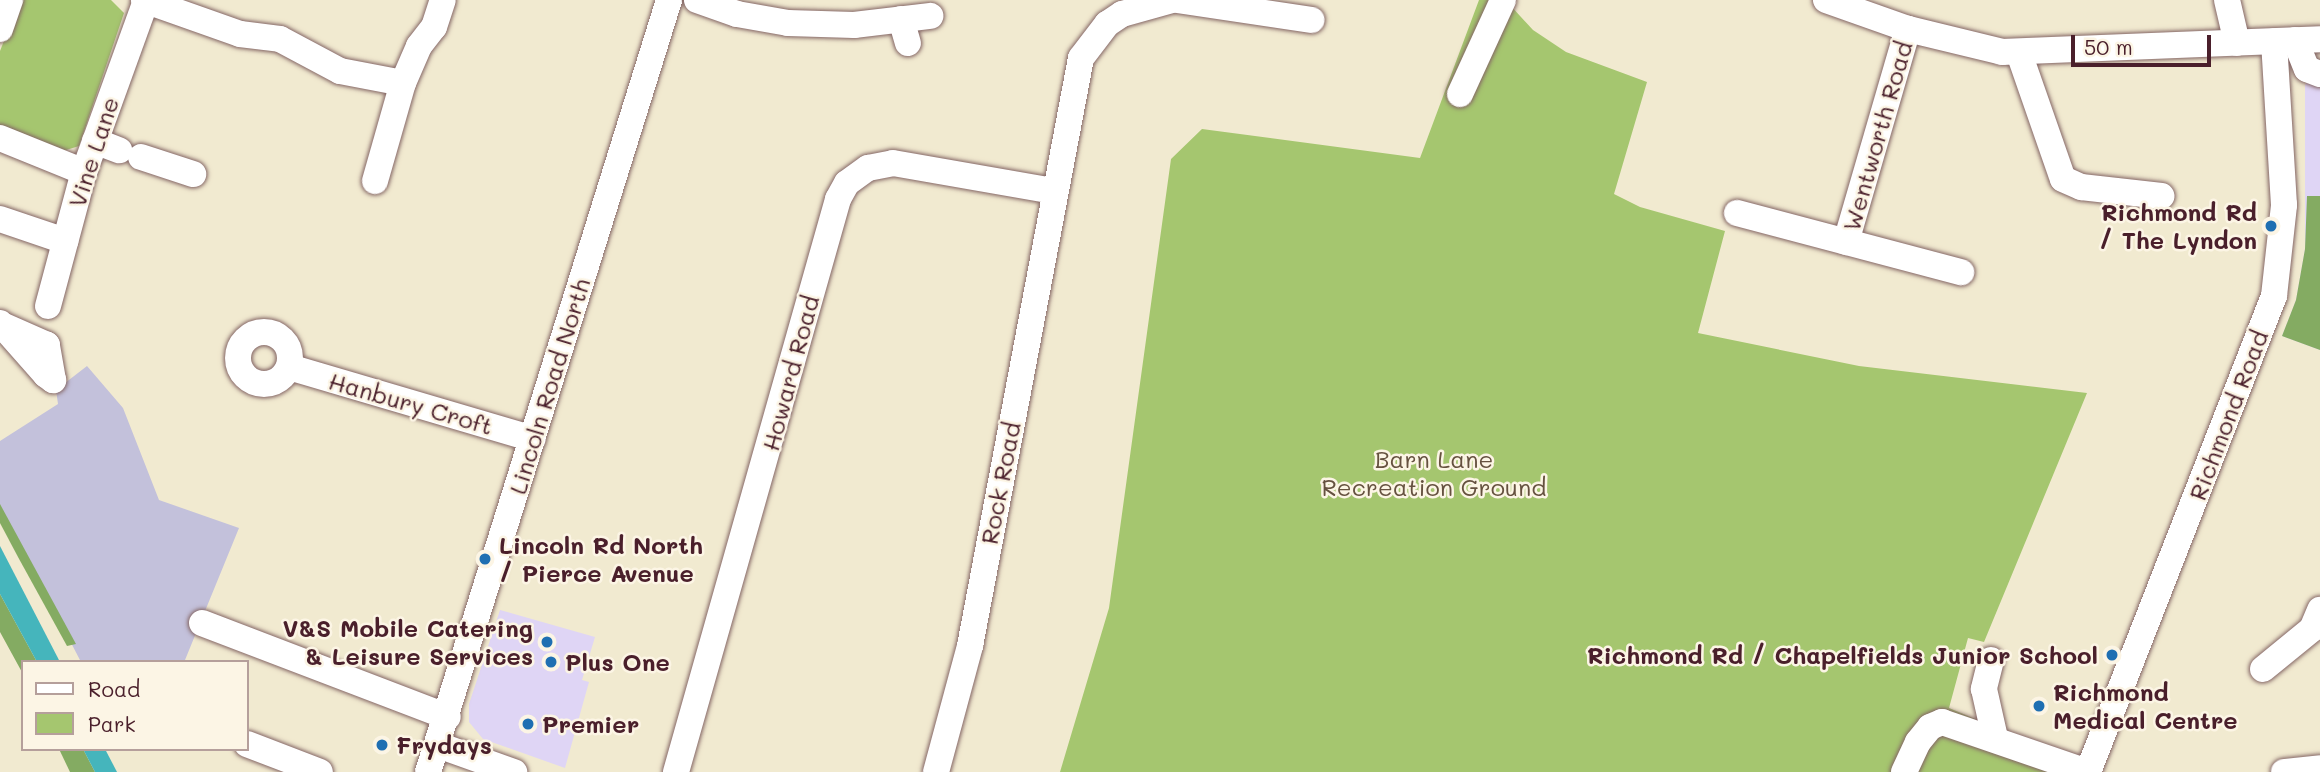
<!DOCTYPE html>
<style>
body{margin:0}
#map{position:relative;width:2320px;height:772px;overflow:hidden;background:#f1ead0;font-family:Mali,sans-serif}
div>[style]{position:absolute}
[style*='--x']{left:calc(var(--x)*1px);top:calc(var(--y)*1px);width:calc(var(--w)*1px);rotate:calc(var(--a)*1deg)}
.built>*{inset:0;background:#dfd5f5}
.industrial>*{inset:0;background:#c3c1db}
.green>*{inset:0;background:#a5c66f}
.forest>*{inset:0;background:#84ab62}
.water>*{inset:0;background:#45b5bc}
.roads{filter:drop-shadow(0 0 2px #846665) drop-shadow(0 0 2px #846665)}
.minor>*{height:26px;margin:-13px;padding:0 13px;transform-origin:13px;border-radius:13px;background:#fff}
.minor>.ring{margin:-13px;padding:0;box-sizing:content-box;background:none;border:26px solid #fff;border-radius:50%}
.dots>*{width:19px;height:19px;translate:-50% -50%;box-sizing:border-box;border:4px solid #fcf5e5;border-radius:50%}
span{translate:-50% -50%;white-space:nowrap;text-align:center;line-height:1.15;-webkit-text-stroke:5px #fcf5e5;paint-order:stroke}
.street-label{font-size:24px;color:#4a1f2b}
.poi-label{font-size:24px;color:#4a1f2b;font-weight:700}
.right{translate:-100% -50%;text-align:right}
.left{translate:0 -50%;text-align:left}
.park-label{font-size:24px;color:#65513f}
.legend{position:absolute;left:21px;top:660px;width:228px;height:91px;box-sizing:border-box;background:#fcf5e5;border:2px solid #b59f9b;margin:0;padding:9px 12px;list-style:none;font-size:21px;color:#4a1f2b}
.legend li{display:flex;align-items:center;gap:14px;height:35px}
.legend b{width:35px;border:2px solid #b59f9b}
.scale{position:absolute;left:2071px;top:35px;width:140px;height:32px;box-sizing:border-box;border:4px solid #4a1f2b;border-top:0;padding-left:9px;font-size:21px;line-height:24px;white-space:nowrap;color:#4a1f2b;-webkit-text-stroke:5px #fcf5e5;paint-order:stroke}
</style>
<div id="map">
<div class="built">
<div style="clip-path:polygon(2320px 67px,2320px 350px,2282px 336px,2296px 300px,2305px 249px,2305px 85px)"></div>
<div style="clip-path:polygon(500px 610px,595px 637px,582px 680px,589px 682px,565px 768px,483px 739px,469px 722px,469px 704px)"></div>
</div>
<div class="industrial">
<div style="clip-path:polygon(87px 366px,123px 408px,159px 500px,239px 528px,185px 660px,189px 662px,81px 662px,0 506px,0 441px,58px 404px,56px 390px)"></div>
</div>
<div class="green">
<div style="clip-path:polygon(20px 0,111px 0,124px 13px,79px 146px,63px 151px,0 128px,0 51px)"></div>
<div style="clip-path:polygon(1479px 0,1512px 0,1510px 5px,1533px 30px,1566px 52px,1647px 82px,1614px 194px,1640px 207px,1725px 231px,1698px 333px,1859px 366px,2087px 393px,1984px 642px,1968px 638px,1949px 708px,1985px 723px,2062px 772px,1060px 772px,1109px 608px,1171px 159px,1202px 129px,1420px 158px)"></div>
</div>
<div class="forest">
<div style="clip-path:polygon(2307px 196px,2320px 196px,2320px 350px,2282px 336px,2296px 300px,2305px 249px)"></div>
<div style="clip-path:polygon(0 504px,76px 644px,67px 646px,18px 557px,0 523px)"></div>
<div style="clip-path:polygon(0 594px,37px 662px,23px 662px,23px 674px,0 632px)"></div>
<div style="clip-path:polygon(59px 749px,83px 749px,95px 772px,70px 772px)"></div>
</div>
<div class="water">
<div style="clip-path:polygon(0 546px,60px 662px,37px 662px,0 594px)"></div>
<div style="clip-path:polygon(83px 749px,105px 749px,117px 772px,95px 772px)"></div>
</div>
<div class="roads">
<div class="minor">
<div style="--x:144;--y:0;--w:102;--a:19.5"></div>
<div style="--x:240;--y:34;--w:40;--a:7.1"></div>
<div style="--x:280;--y:39;--w:68;--a:28.1"></div>
<div style="--x:340;--y:71;--w:64;--a:10.8"></div>
<div style="--x:403;--y:83;--w:40;--a:-66.6"></div>
<div style="--x:419;--y:46;--w:24;--a:-52"></div>
<div style="--x:434;--y:27;--w:28;--a:-72"></div>
<div style="--x:697;--y:0;--w:42;--a:19.3"></div>
<div style="--x:737;--y:14;--w:52;--a:10"></div>
<div style="--x:788;--y:23;--w:66;--a:1.7"></div>
<div style="--x:854;--y:25;--w:77;--a:-6.8"></div>
<div style="--x:1178;--y:0;--w:135;--a:8.5"></div>
<div style="--x:1826;--y:0;--w:87;--a:19.5"></div>
<div style="--x:1908;--y:29;--w:97;--a:13.7"></div>
<div style="--x:2002;--y:52;--w:318;--a:-2.3"></div>
<div style="--x:2227;--y:0;--w:44;--a:76.9"></div>
<div style="--x:901;--y:19;--w:25;--a:74"></div>
<div style="--x:0;--y:29;--w:31;--a:-71"></div>
<div style="--x:2295;--y:40;--w:31;--a:68"></div>
<div style="--x:2307;--y:69;--w:14;--a:21"></div>
<div style="--x:2019;--y:53;--w:133;--a:70.8"></div>
<div style="--x:2063;--y:179;--w:20;--a:24"></div>
<div style="--x:2081;--y:187;--w:81;--a:6.4"></div>
<div style="--x:1460;--y:94;--w:103;--a:-65.4"></div>
<div style="--x:0;--y:138;--w:91;--a:22"></div>
<div style="--x:95;--y:141;--w:26;--a:21"></div>
<div style="--x:141;--y:157;--w:55;--a:18.1"></div>
<div style="--x:375;--y:181;--w:102;--a:-74.1"></div>
<div style="--x:1737;--y:213;--w:232;--a:14.8"></div>
<div style="--x:0;--y:219;--w:69;--a:18.7"></div>
<div style="--x:1846;--y:242;--w:222;--a:-73.8"></div>
<div style="--x:48;--y:306;--w:139;--a:-75"></div>
<div style="--x:84;--y:172;--w:182;--a:-70.1"></div>
<div style="--x:0;--y:323;--w:69;--a:48.5"></div>
<div style="--x:46;--y:375;--w:9;--a:36"></div>
<div style="--x:53;--y:380;--w:36;--a:-100"></div>
<div style="--x:47;--y:345;--w:49;--a:-156"></div>
<div class="ring" style="left:238px;top:332px;width:26px;height:26px"></div>
<div style="--x:289;--y:367;--w:254;--a:16.4"></div>
<div style="--x:202;--y:623;--w:263;--a:20.9"></div>
<div style="--x:1991;--y:660;--w:30;--a:104"></div>
<div style="--x:1984;--y:689;--w:50;--a:77.3"></div>
<div style="--x:2263;--y:669;--w:63;--a:-39.2"></div>
<div style="--x:2312;--y:629;--w:21;--a:-67"></div>
<div style="--x:247;--y:744;--w:78;--a:21"></div>
<div style="--x:438;--y:745;--w:81;--a:19.6"></div>
<div style="--x:428;--y:772;--w:809;--a:-72.66"></div>
<div style="--x:676;--y:772;--w:595;--a:-74.21"></div>
<div style="--x:838;--y:199;--w:18;--a:-61"></div>
<div style="--x:847;--y:183;--w:26;--a:-36"></div>
<div style="--x:868;--y:168;--w:25;--a:-11"></div>
<div style="--x:893;--y:163;--w:163;--a:9.9"></div>
<div style="--x:936;--y:772;--w:131;--a:-74.9"></div>
<div style="--x:970;--y:646;--w:598;--a:-79.31"></div>
<div style="--x:1081;--y:58;--w:43;--a:-52.6"></div>
<div style="--x:1107;--y:24;--w:18;--a:-34"></div>
<div style="--x:1122;--y:14;--w:52;--a:-15.6"></div>
<div style="--x:1904;--y:772;--w:33;--a:-65"></div>
<div style="--x:1918;--y:742;--w:19;--a:-51"></div>
<div style="--x:1930;--y:727;--w:13;--a:-23"></div>
<div style="--x:1942;--y:722;--w:153;--a:19"></div>
<div style="--x:2088;--y:772;--w:511;--a:-68.66"></div>
<div style="--x:2274;--y:296;--w:92;--a:-83.7"></div>
<div style="--x:2284;--y:205;--w:164;--a:-93.5"></div>
<div style="--x:2284;--y:772;--w:36;--a:-6"></div>
</div>
</div>
<div class="dots">
<div style="left:2271px;top:226px;background:#1f6fb2"></div>
<div style="left:485px;top:559px;background:#1f6fb2"></div>
<div style="left:547px;top:642px;background:#1f6fb2"></div>
<div style="left:2112px;top:655px;background:#1f6fb2"></div>
<div style="left:551px;top:662px;background:#1f6fb2"></div>
<div style="left:2039px;top:706px;background:#1f6fb2"></div>
<div style="left:528px;top:724px;background:#1f6fb2"></div>
<div style="left:382px;top:745px;background:#1f6fb2"></div>
</div>
<div class="street-label">
<span style="left:1877px;top:136px;rotate:-74deg">Wentworth Road</span>
<span style="left:93px;top:152px;rotate:-72deg">Vine Lane</span>
<span style="left:790px;top:373px;rotate:-75deg">Howard Road</span>
<span style="left:549px;top:386px;rotate:-73deg">Lincoln Road North</span>
<span style="left:411px;top:403px;rotate:16deg">Hanbury Croft</span>
<span style="left:2228px;top:415px;rotate:-69deg">Richmond Road</span>
<span style="left:1000px;top:483px;rotate:-79deg">Rock Road</span>
</div>
<div class="poi-label">
<span class="right" style="left:2257px;top:226px">Richmond Rd<br>/ The Lyndon</span>
<span class="left" style="left:499px;top:559px">Lincoln Rd North<br>/ Pierce Avenue</span>
<span class="right" style="left:533px;top:642px">V&amp;S Mobile Catering<br>&amp; Leisure Services</span>
<span class="right" style="left:2098px;top:655px">Richmond Rd / Chapelfields Junior School</span>
<span class="left" style="left:565px;top:662px">Plus One</span>
<span class="left" style="left:2053px;top:706px">Richmond<br>Medical Centre</span>
<span class="left" style="left:542px;top:724px">Premier</span>
<span class="left" style="left:396px;top:745px">Frydays</span>
</div>
<div class="park-label">
<span style="left:1434px;top:473px">Barn Lane<br>Recreation Ground</span>
</div>
<ul class="legend">
<li><b style="height:9px;background:#fff"></b>Road</li>
<li><b style="height:19px;background:#a5c66f"></b>Park</li>
</ul>
<div class="scale">50 m</div>
</div>
